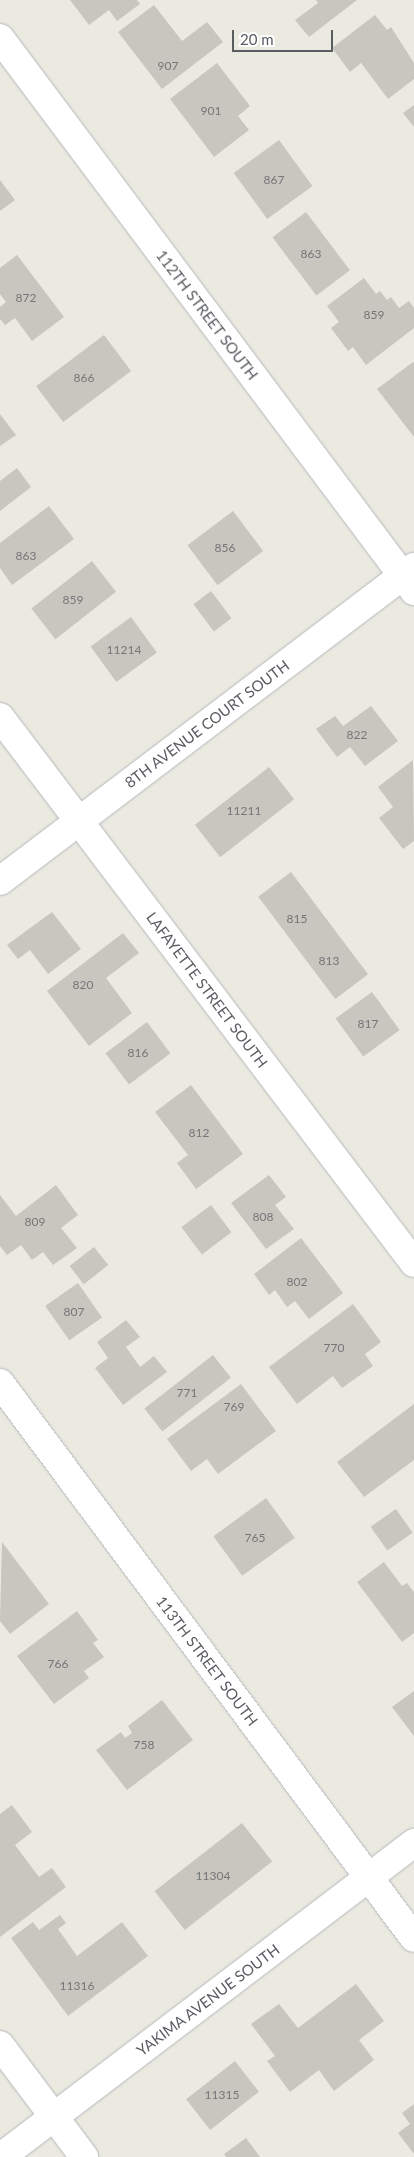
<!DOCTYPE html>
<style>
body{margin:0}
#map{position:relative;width:414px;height:2157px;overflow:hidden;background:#ebeae0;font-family:Lato,sans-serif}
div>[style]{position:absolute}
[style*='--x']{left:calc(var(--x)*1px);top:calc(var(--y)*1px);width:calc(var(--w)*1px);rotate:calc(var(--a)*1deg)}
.building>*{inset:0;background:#c8c6bf;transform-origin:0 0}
.roads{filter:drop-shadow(0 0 1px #b6b8bd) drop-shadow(0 0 1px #b6b8bd)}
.street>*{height:28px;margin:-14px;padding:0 14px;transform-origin:14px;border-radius:14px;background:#fff}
.secondary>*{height:28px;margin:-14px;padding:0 14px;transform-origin:14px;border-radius:14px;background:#fff}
span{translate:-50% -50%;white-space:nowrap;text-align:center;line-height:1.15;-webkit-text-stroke:4px #fff;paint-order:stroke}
.number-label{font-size:12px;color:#757678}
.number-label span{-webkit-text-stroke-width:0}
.street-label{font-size:15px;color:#595c61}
.scale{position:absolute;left:232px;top:30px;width:101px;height:22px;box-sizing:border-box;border:2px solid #595c61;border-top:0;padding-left:6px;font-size:15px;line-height:18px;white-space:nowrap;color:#595c61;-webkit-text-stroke:4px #fff;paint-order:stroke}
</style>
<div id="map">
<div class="building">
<div style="clip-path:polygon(70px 0,137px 0,140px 4px,117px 21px,109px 10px,89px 25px)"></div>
<div style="clip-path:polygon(316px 0,357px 0,309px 37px,295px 20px,318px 3px)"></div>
<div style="clip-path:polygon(154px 5px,182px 41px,207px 22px,223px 42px,162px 89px,118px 32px)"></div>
<div style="clip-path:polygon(375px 15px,387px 30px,391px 27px,414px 63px,414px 79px,388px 99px,361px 63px,350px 72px,332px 48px)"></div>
<div style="clip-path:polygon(217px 63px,250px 106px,238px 116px,249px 130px,214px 157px,170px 99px)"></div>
<div style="clip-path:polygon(414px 105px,414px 127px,403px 113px)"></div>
<div style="left:279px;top:140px;width:57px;height:56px;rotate:54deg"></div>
<div style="clip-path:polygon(0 180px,15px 200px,0 211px)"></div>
<div style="left:306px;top:212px;width:73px;height:42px;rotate:53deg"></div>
<div style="clip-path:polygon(17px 255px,64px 317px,32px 341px,15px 318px,5px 325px,0 319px,0 307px,6px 302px,0 294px,0 268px)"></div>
<div style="clip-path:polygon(364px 278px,376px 294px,380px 291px,387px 300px,391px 297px,399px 308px,409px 301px,414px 308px,414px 328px,366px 365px,353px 347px,348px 351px,331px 328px,339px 322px,327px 306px)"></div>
<div style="left:104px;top:335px;width:45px;height:85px;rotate:53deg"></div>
<div style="clip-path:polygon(413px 362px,414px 363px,414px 437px,377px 389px)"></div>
<div style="clip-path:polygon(0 414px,16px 435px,0 446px)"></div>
<div style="clip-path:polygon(17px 468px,31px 487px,0 511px,0 481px)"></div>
<div style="clip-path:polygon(49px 506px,74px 539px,12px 585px,0 568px,0 543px)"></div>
<div style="left:233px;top:511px;width:50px;height:57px;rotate:53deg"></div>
<div style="left:92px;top:561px;width:39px;height:77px;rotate:52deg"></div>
<div style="left:211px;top:591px;width:34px;height:22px;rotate:53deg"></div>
<div style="left:131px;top:617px;width:44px;height:50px;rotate:54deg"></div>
<div style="clip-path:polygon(371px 706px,398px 741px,365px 766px,350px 747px,337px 757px,316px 729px,335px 716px,343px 726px)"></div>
<div style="clip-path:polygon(413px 760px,414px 841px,403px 849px,379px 818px,393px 807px,378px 787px)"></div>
<div style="left:269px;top:767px;width:41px;height:94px;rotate:52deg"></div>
<div style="left:291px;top:872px;width:128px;height:41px;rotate:53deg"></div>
<div style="clip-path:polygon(52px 912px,81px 949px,48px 974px,30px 950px,18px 959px,7px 945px)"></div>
<div style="clip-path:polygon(123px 933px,139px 953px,106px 978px,132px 1013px,89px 1046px,47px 991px)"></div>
<div style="left:372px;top:992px;width:47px;height:45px;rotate:54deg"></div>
<div style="left:147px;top:1022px;width:39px;height:52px;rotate:53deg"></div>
<div style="clip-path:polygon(191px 1085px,243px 1154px,196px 1189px,177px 1163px,188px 1155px,155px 1112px)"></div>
<div style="clip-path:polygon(269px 1175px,286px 1197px,275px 1205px,294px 1229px,266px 1249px,231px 1203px)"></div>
<div style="clip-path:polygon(56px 1185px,78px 1215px,61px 1228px,77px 1248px,53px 1265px,43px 1252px,32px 1260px,21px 1245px,7px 1255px,0 1246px,0 1195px,16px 1216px)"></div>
<div style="left:211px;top:1205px;width:34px;height:37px;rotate:53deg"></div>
<div style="clip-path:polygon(301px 1238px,343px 1293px,309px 1319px,295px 1301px,287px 1307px,275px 1290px,269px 1295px,254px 1274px)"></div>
<div style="left:94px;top:1247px;width:23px;height:31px;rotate:52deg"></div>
<div style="left:78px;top:1283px;width:42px;height:40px;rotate:55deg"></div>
<div style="clip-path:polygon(353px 1304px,381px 1342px,365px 1354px,373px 1366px,342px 1388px,333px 1376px,297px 1404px,269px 1367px)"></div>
<div style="clip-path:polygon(126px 1320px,140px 1337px,126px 1347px,140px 1367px,154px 1356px,167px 1372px,123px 1405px,95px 1368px,108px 1358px,97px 1342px)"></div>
<div style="left:213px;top:1355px;width:29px;height:87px;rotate:52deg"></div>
<div style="clip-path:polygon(241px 1384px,276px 1431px,218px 1474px,207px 1459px,191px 1471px,167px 1439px)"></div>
<div style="clip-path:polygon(414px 1404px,414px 1460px,364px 1497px,337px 1462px)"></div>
<div style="left:266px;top:1498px;width:49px;height:65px;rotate:54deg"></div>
<div style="left:396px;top:1509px;width:29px;height:31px;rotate:55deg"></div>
<div style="clip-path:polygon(2px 1542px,49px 1604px,10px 1634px,0 1621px)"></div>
<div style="clip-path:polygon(384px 1562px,402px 1586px,407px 1583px,414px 1592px,414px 1633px,402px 1642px,357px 1582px)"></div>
<div style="clip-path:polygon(77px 1611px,98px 1640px,93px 1643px,104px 1657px,84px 1671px,89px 1678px,54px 1704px,17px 1656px)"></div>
<div style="clip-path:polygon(414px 1691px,414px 1736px,392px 1707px)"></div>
<div style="clip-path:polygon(162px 1700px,193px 1740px,127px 1790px,96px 1750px,121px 1732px,125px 1738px,132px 1733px,128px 1726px)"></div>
<div style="clip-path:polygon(12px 1805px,32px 1832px,15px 1845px,39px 1877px,52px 1868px,66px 1887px,0 1937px,0 1814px)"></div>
<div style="left:242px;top:1823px;width:49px;height:111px;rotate:52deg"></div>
<div style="clip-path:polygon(60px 1915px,66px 1923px,58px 1929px,77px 1956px,122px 1922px,148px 1956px,68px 2016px,11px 1938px,33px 1922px,39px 1930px)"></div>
<div style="clip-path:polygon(356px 1984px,384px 2021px,359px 2040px,374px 2060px,334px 2091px,319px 2070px,290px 2092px,267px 2061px,275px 2056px,251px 2024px,279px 2004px,298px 2028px)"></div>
<div style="left:235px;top:2061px;width:39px;height:62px;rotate:52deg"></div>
<div style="clip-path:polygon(414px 2104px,414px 2154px,398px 2133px,410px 2124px,402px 2113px)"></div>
<div style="clip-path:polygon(246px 2138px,260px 2157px,226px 2157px,224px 2154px)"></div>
</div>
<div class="roads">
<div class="street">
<div style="--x:0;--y:717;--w:685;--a:52.83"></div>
<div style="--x:0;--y:881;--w:520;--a:-37.18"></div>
<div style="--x:0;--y:1383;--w:692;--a:53.28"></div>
<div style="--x:0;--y:2045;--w:140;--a:53.1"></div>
<div style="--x:1;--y:2157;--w:519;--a:-37.25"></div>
</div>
<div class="secondary">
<div style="--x:0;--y:38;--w:691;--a:53.18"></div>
</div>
</div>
<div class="number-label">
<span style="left:168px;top:66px">907</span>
<span style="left:211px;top:111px">901</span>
<span style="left:274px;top:180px">867</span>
<span style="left:311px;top:254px">863</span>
<span style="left:26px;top:298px">872</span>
<span style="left:374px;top:315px">859</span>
<span style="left:84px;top:378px">866</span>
<span style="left:225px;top:548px">856</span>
<span style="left:26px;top:556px">863</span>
<span style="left:73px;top:600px">859</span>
<span style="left:124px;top:650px">11214</span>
<span style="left:357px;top:735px">822</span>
<span style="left:244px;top:811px">11211</span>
<span style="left:297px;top:919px">815</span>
<span style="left:329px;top:961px">813</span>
<span style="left:83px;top:985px">820</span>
<span style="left:368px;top:1024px">817</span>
<span style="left:138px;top:1053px">816</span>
<span style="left:199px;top:1133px">812</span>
<span style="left:263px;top:1217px">808</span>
<span style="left:35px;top:1222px">809</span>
<span style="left:297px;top:1282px">802</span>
<span style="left:74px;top:1312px">807</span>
<span style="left:334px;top:1348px">770</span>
<span style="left:187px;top:1393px">771</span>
<span style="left:234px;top:1407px">769</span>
<span style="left:255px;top:1538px">765</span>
<span style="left:58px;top:1664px">766</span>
<span style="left:144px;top:1745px">758</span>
<span style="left:213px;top:1876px">11304</span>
<span style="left:77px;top:1986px">11316</span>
<span style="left:222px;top:2095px">11315</span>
</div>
<div class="street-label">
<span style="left:207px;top:315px;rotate:53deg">112TH STREET SOUTH</span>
<span style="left:207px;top:724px;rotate:-37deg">8TH AVENUE COURT SOUTH</span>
<span style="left:207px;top:990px;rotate:53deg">LAFAYETTE STREET SOUTH</span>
<span style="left:207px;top:1661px;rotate:53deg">113TH STREET SOUTH</span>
<span style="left:208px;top:2000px;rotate:-37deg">YAKIMA AVENUE SOUTH</span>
</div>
<div class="scale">20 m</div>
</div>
